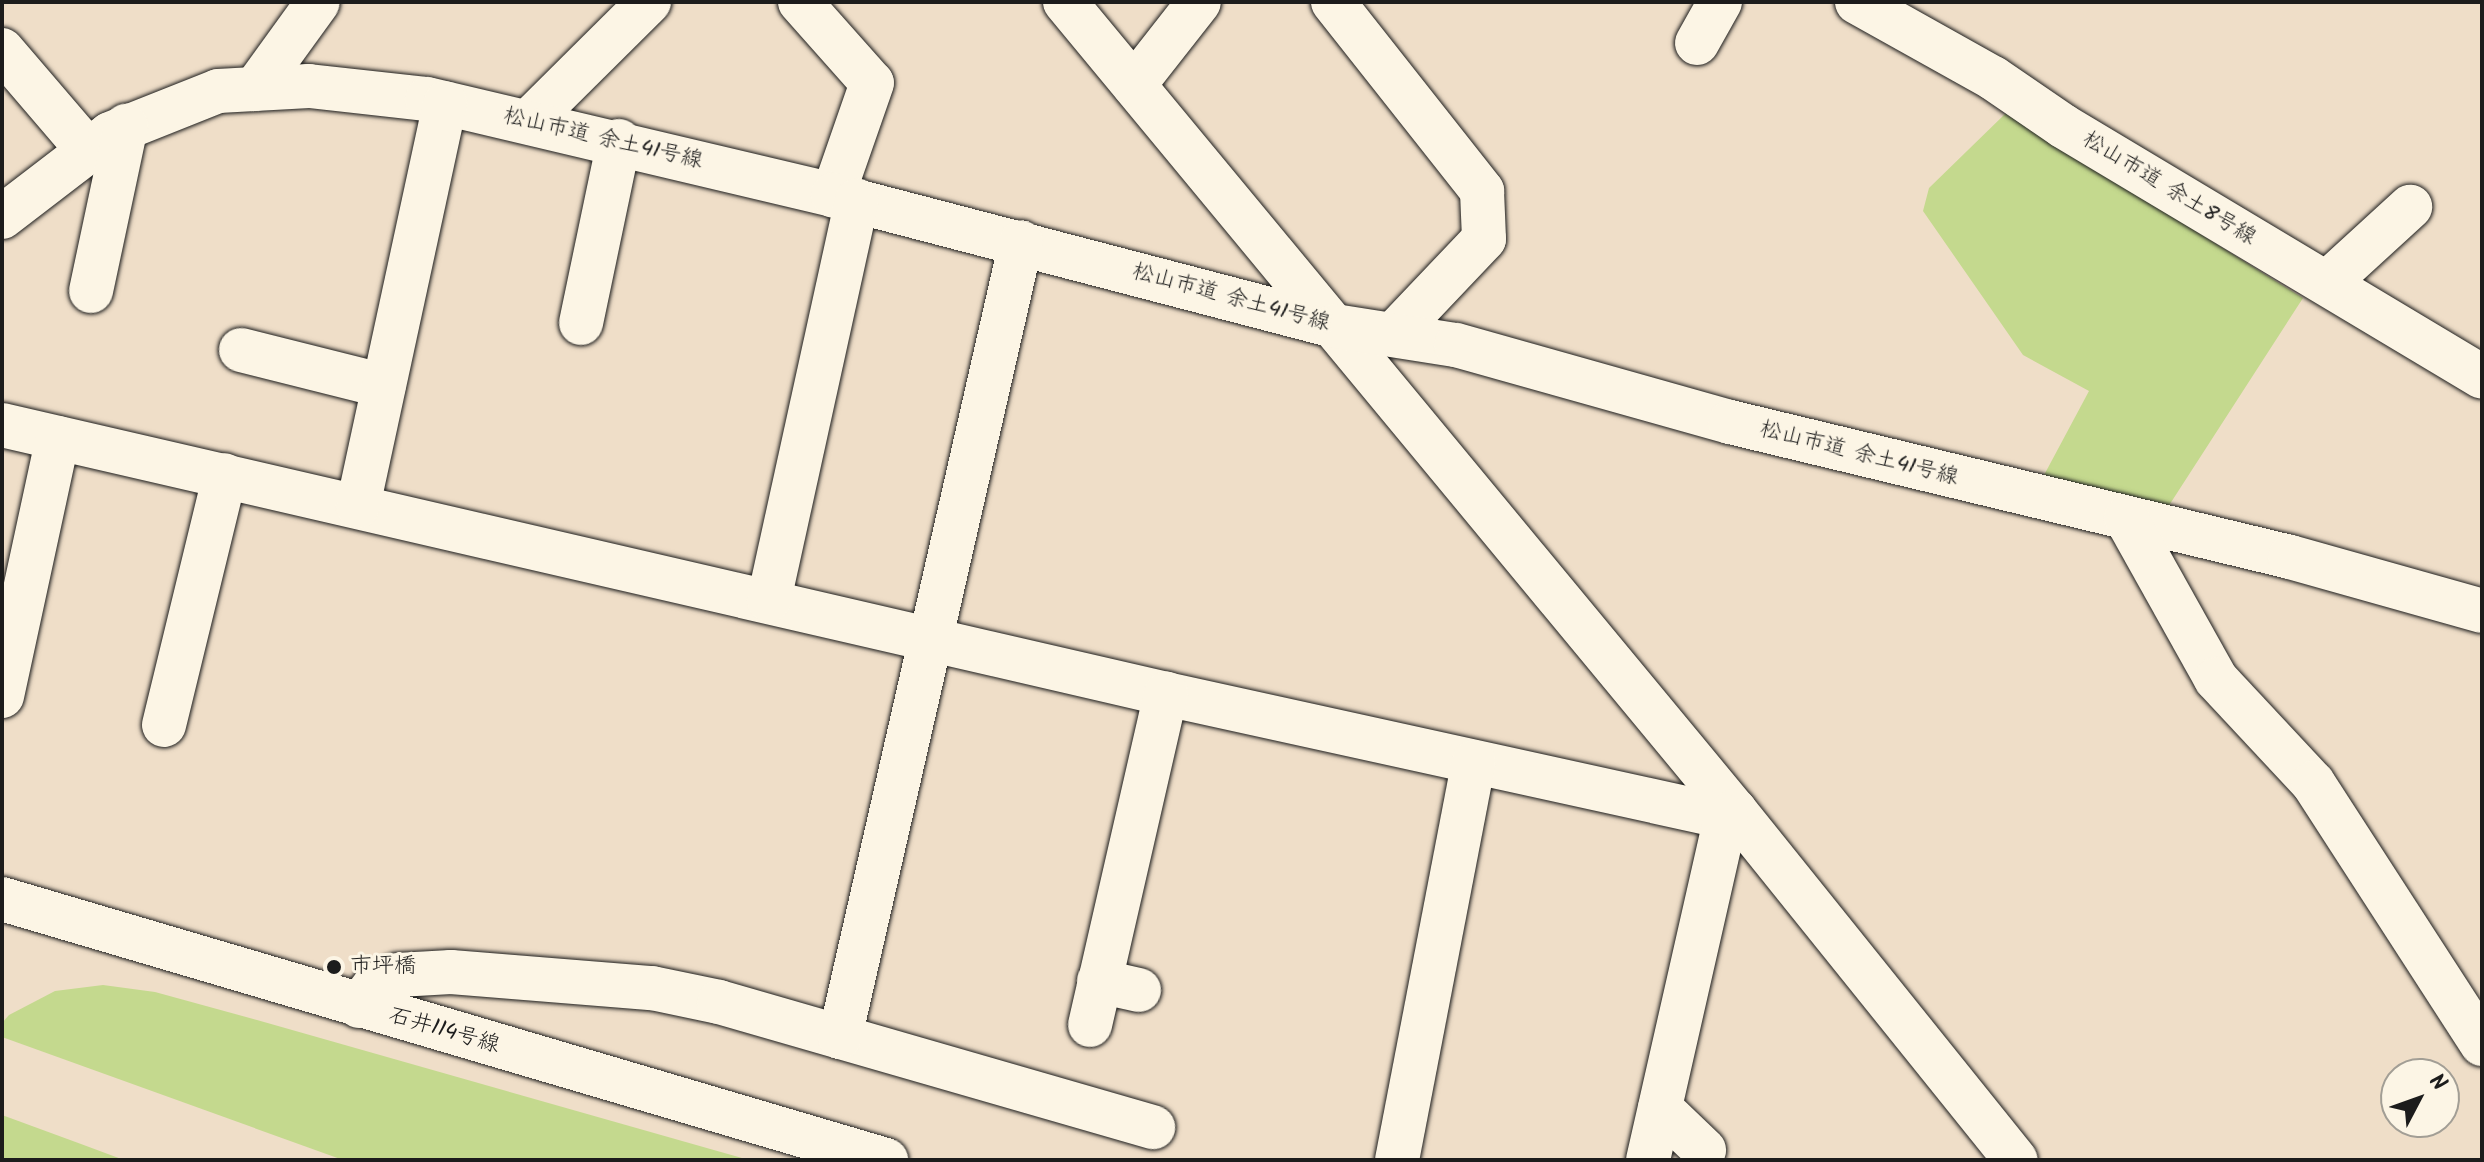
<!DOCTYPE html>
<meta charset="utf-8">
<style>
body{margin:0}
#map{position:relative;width:2484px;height:1162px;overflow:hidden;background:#efdec8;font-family:Kalam,"Klee One",sans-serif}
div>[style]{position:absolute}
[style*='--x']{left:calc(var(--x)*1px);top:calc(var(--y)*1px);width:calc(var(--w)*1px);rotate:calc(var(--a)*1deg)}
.green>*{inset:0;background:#c4d98e}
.roads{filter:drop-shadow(0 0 2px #1c1c1c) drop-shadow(0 0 2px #1c1c1c)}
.street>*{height:44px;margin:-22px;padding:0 22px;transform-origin:22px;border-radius:22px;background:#fcf5e5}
.secondary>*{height:44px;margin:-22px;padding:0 22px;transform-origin:22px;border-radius:22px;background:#fcf5e5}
.dots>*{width:22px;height:22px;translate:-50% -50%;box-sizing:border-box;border:4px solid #fcf5e5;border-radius:50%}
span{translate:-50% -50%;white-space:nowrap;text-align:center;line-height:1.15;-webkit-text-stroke:6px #fcf5e5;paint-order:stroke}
.street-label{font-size:22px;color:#1c1c1c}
.poi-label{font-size:22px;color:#1c1c1c}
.left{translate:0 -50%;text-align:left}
.frame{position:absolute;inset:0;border:4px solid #1c1c1c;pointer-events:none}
.north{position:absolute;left:2380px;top:1058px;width:80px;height:80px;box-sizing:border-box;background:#fcf5e5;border:2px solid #a29e95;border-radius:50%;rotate:49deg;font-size:22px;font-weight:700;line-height:32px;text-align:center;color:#1c1c1c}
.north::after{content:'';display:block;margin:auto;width:28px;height:36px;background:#1c1c1c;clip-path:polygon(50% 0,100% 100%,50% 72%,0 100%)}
</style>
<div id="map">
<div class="green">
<div style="clip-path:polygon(2006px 113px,2303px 298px,2168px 507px,2043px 477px,2089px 391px,2023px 355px,1923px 211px,1929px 188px)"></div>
<div style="clip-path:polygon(103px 985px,155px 992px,257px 1020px,749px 1160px,343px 1160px,2px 1037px,2px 1023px,9px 1015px,55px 991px)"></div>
<div style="clip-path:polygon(2px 1115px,81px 1144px,124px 1160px,2px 1160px)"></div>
</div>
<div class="roads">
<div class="street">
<div style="--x:800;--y:2;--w:108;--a:48.4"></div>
<div style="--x:872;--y:83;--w:119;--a:109.2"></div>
<div style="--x:1065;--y:2;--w:1050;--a:50.37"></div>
<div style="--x:1735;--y:811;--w:448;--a:51.2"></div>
<div style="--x:1333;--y:2;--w:241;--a:51.7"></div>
<div style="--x:1482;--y:191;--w:48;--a:87.6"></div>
<div style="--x:1484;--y:239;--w:132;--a:133.5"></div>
<div style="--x:1857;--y:2;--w:156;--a:29.2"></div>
<div style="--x:1993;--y:78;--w:85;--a:34.4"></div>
<div style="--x:2063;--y:126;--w:488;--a:30.9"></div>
<div style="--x:1697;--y:43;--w:47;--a:-60.7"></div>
<div style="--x:2;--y:50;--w:129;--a:49.4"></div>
<div style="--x:1134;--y:85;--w:105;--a:-51.9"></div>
<div style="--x:255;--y:89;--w:107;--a:-54.1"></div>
<div style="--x:530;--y:120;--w:168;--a:-44.8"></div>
<div style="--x:2;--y:217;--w:136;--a:-37.5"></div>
<div style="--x:110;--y:134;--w:116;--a:-21.7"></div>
<div style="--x:218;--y:91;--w:91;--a:-3.1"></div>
<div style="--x:309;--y:86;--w:119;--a:6.3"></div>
<div style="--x:427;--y:99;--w:417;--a:13.3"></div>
<div style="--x:833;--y:195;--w:518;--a:14.65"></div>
<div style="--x:1334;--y:326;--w:123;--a:8.9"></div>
<div style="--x:1456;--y:345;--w:285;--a:15.7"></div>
<div style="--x:1730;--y:422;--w:576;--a:13.55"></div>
<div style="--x:2290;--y:557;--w:199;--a:15.7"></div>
<div style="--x:2327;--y:283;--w:113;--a:-42.5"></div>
<div style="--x:91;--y:291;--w:169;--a:-78"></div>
<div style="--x:581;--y:323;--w:186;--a:-78.2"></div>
<div style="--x:241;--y:350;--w:147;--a:14.1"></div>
<div style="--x:2;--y:425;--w:1195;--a:13.01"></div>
<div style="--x:1166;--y:694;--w:573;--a:12.39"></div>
<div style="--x:1726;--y:817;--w:11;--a:-34"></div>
<div style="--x:358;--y:506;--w:412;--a:-77.8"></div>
<div style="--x:2126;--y:518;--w:184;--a:60.8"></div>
<div style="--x:2216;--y:679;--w:142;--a:47"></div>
<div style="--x:2313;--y:783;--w:311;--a:57.1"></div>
<div style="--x:769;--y:600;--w:409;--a:-77.6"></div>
<div style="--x:2;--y:696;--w:264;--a:-77.8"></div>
<div style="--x:164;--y:725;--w:257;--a:-76.3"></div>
<div style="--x:1099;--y:981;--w:41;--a:12.7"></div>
<div style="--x:359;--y:1006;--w:26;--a:-53"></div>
<div style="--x:375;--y:985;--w:25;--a:-23"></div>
<div style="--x:398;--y:975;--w:53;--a:-3.2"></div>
<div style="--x:451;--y:972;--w:202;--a:4.6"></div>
<div style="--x:652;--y:988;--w:68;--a:11.8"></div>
<div style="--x:719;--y:1002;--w:452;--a:16.1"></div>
<div style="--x:1090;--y:1025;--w:340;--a:-77.1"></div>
<div style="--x:840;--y:1037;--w:815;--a:-77.17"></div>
<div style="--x:1660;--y:1108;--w:61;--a:43.7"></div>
<div style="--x:1397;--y:1160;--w:405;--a:-79.1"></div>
<div style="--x:1648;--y:1160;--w:352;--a:-77.2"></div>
</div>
<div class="secondary">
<div style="--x:2;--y:899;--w:922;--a:16.45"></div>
</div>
</div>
<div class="dots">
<div style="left:334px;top:967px;background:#1c1c1c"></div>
</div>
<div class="street-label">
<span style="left:603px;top:139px;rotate:13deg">松山市道 余土41号線</span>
<span style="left:2169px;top:189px;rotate:31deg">松山市道 余土8号線</span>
<span style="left:1231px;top:298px;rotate:15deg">松山市道 余土41号線</span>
<span style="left:1859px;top:454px;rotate:14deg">松山市道 余土41号線</span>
<span style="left:444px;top:1031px;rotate:16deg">石井114号線</span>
</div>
<div class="poi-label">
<span class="left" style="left:350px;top:967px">市坪橋</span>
</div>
<div class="frame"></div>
<div class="north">N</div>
</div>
